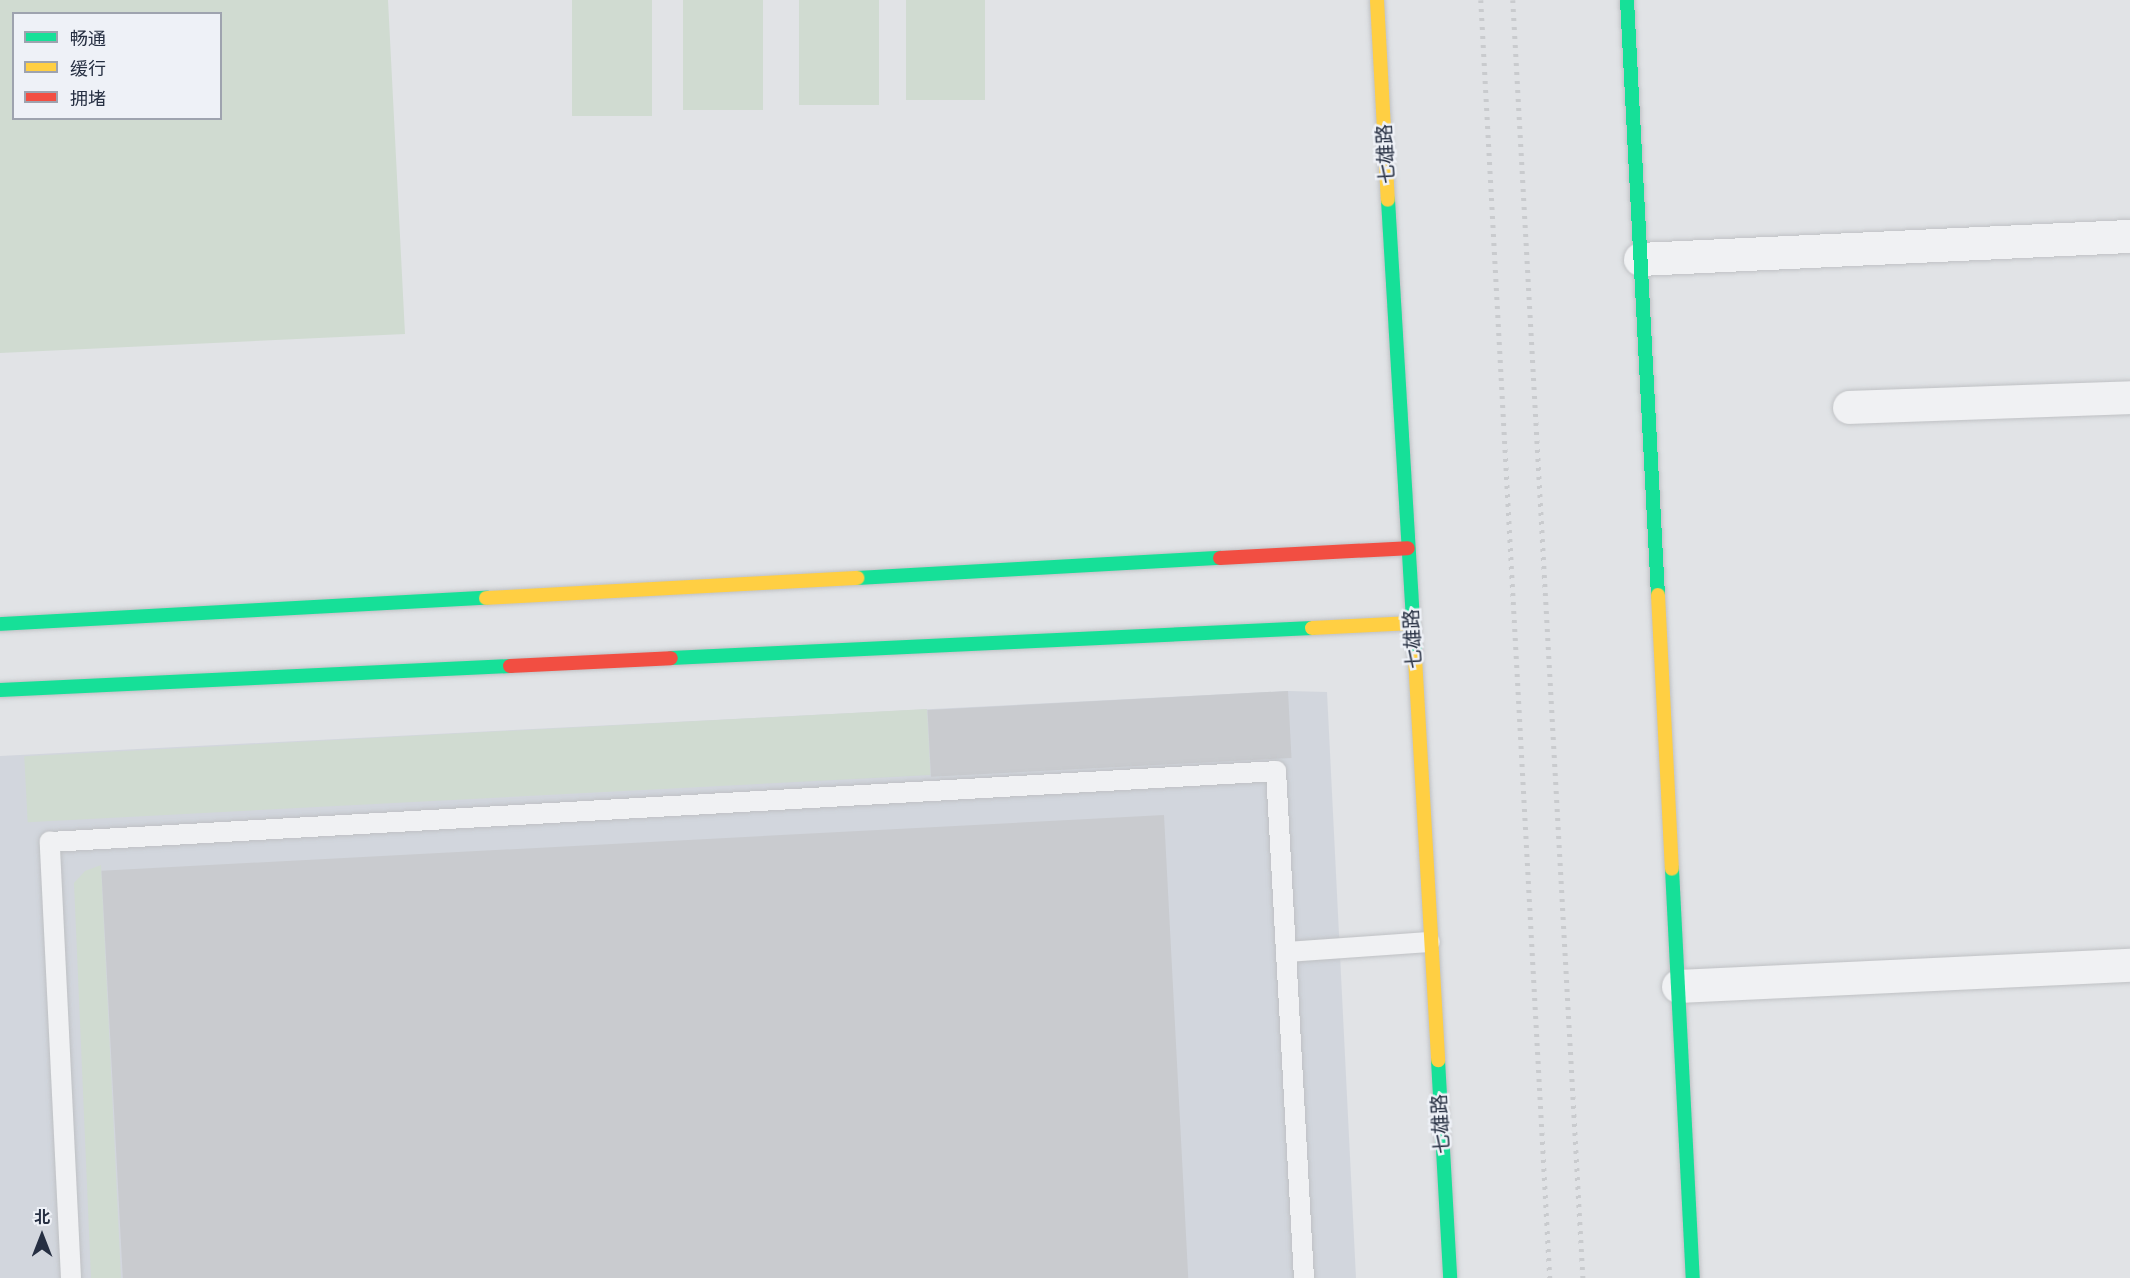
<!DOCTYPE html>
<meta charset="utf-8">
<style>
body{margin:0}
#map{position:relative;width:2130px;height:1278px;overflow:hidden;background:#e1e3e6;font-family:"Work Sans","Noto Sans SC",sans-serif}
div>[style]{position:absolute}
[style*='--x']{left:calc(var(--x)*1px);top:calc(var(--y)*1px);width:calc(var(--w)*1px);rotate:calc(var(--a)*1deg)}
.built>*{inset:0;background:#d2d6dd}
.green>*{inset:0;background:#d0dbd1;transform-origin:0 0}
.building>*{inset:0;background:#c9cbcf;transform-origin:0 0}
.roads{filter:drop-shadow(0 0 2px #bfc1c4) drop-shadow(0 0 2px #bfc1c4)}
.lane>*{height:20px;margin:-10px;padding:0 10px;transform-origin:10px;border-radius:10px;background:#f0f1f3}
.street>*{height:33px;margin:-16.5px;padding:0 16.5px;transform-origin:16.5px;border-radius:16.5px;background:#f0f1f3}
.fast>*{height:14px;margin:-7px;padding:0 7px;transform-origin:7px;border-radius:7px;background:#16e098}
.slow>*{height:14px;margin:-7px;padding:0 7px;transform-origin:7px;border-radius:7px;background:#ffcf43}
.jam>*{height:14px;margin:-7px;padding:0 7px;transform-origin:7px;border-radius:7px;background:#f24e42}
.rail>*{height:4.5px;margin-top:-2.25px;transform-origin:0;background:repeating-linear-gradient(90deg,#c9cbce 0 3px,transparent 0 9px)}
span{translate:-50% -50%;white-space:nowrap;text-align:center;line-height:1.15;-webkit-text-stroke:5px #eef1f7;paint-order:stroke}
.street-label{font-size:20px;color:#262f42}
.legend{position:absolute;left:12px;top:12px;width:210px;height:108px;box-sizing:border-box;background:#eef1f7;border:2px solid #9ea3af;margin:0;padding:8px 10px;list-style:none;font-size:18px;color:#262f42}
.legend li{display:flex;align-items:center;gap:12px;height:30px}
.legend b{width:30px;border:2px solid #9ea3af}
.north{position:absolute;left:12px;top:1206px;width:60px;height:60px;-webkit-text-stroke:4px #eef1f7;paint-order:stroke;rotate:0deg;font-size:16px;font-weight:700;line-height:24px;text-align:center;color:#262f42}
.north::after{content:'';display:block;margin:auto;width:21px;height:27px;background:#262f42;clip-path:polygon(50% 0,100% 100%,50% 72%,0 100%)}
</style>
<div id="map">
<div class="built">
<div style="clip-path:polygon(1288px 691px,1327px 692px,1356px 1278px,0 1278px,0 756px)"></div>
</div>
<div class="green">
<div style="clip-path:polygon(evenodd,0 0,388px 0,405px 334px,0 353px,0 0,14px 14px,220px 14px,220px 118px,14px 118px,14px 14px)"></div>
<div style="left:572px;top:0;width:80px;height:116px"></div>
<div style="left:683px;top:0;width:80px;height:110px"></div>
<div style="left:799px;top:0;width:80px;height:105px"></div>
<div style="left:906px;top:0;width:79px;height:100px"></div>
<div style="left:927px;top:709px;width:66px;height:904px;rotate:87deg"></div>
<div style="clip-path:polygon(101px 865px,121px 1278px,91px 1278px,74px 883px,85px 871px)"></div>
</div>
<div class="building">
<div style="left:1288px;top:691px;width:67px;height:361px;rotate:87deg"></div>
<div style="left:1164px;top:815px;width:464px;height:1064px;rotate:87deg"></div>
</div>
<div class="roads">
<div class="lane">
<div style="--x:1286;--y:952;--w:144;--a:-4"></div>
<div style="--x:71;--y:1278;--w:437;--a:-92.8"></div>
<div style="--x:50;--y:842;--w:1228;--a:-3.31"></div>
<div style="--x:1276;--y:771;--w:508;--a:86.84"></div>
</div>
<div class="street">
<div style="--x:1640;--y:259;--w:491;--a:-2.7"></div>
<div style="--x:1849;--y:407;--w:281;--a:-2"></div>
<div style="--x:1678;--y:986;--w:452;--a:-2.7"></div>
</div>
<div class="fast">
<div style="--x:1627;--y:0;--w:596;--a:87.02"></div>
<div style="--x:1388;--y:200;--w:459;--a:86.6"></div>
<div style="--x:857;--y:578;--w:364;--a:-3.2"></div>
<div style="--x:0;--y:624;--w:487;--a:-3.1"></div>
<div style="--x:671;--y:658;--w:642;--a:-2.68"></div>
<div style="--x:0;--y:690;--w:511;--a:-2.69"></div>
<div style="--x:1672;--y:869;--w:410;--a:87.1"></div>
<div style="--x:1438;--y:1060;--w:218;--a:86.8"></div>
</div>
<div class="slow">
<div style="--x:1377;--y:0;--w:200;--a:86.9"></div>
<div style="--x:1658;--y:595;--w:274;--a:87.1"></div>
<div style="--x:486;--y:598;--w:372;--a:-3.1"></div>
<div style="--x:1312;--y:628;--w:100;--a:-2.9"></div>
<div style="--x:1415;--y:658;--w:403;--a:86.7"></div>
</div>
<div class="jam">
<div style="--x:1220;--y:558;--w:188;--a:-3"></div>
<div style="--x:510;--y:666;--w:161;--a:-2.8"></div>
</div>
</div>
<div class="rail">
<div style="--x:1481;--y:0;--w:1280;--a:86.91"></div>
<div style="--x:1513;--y:0;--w:1280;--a:86.86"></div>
</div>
<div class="street-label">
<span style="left:1386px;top:154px;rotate:-93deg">七雄路</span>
<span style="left:1413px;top:639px;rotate:-93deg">七雄路</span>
<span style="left:1441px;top:1124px;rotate:-93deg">七雄路</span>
</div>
<ul class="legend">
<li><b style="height:8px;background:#16e098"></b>畅通</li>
<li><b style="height:8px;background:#ffcf43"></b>缓行</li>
<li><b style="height:8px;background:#f24e42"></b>拥堵</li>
</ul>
<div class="north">北</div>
</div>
